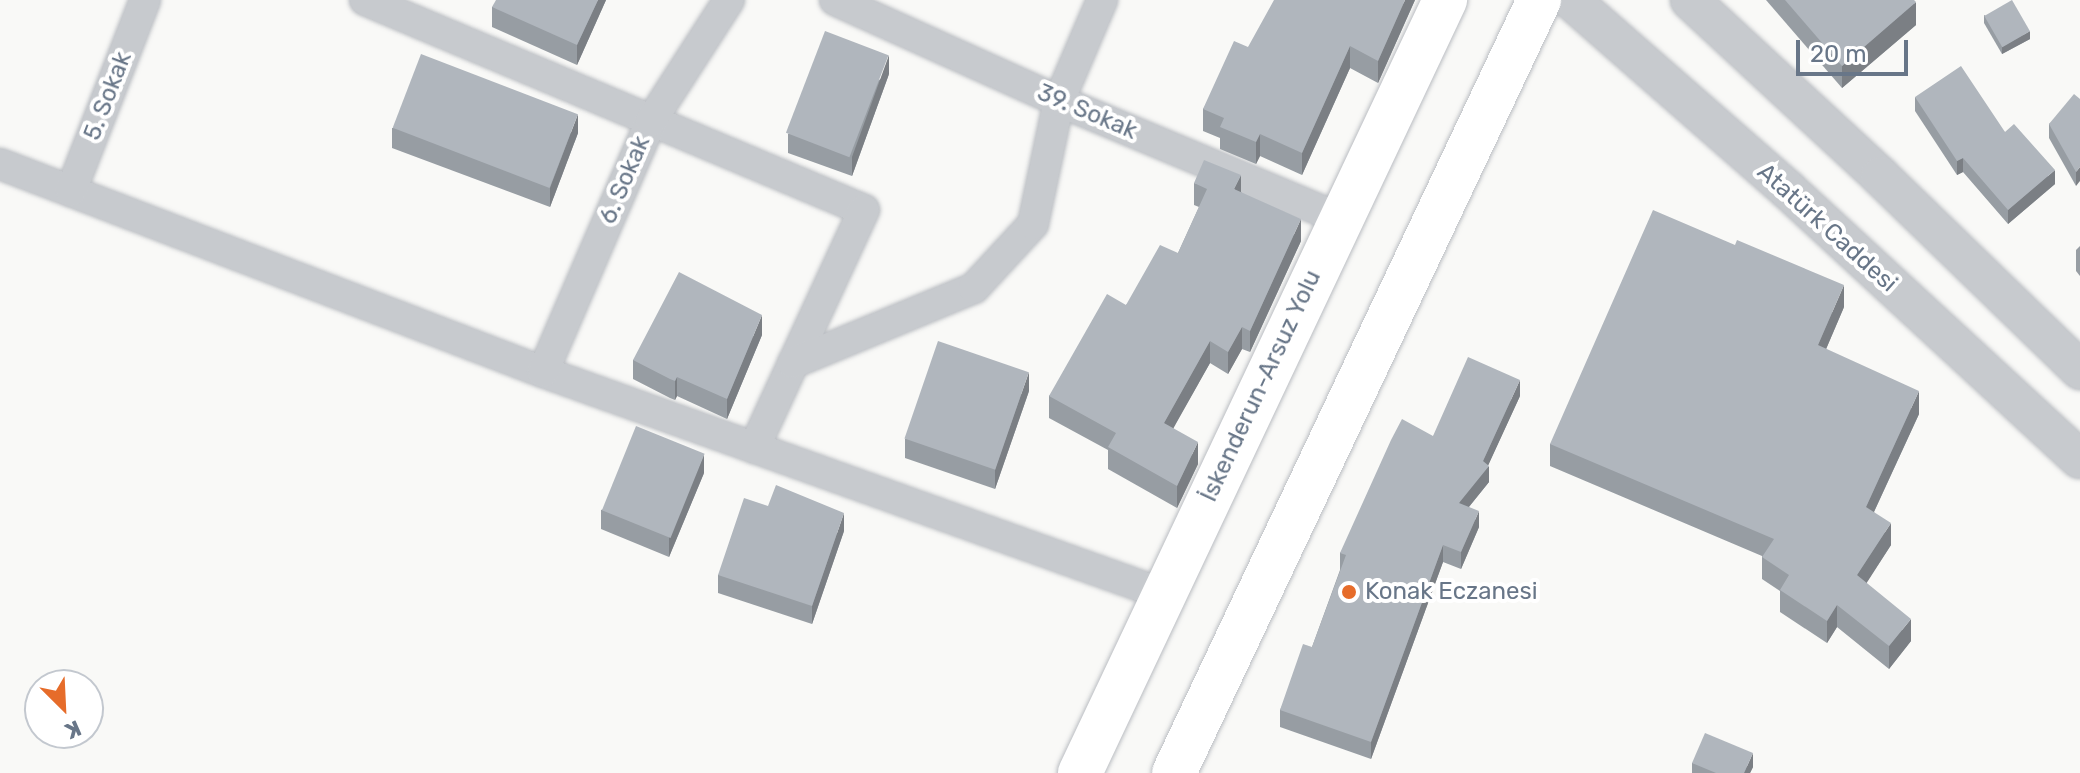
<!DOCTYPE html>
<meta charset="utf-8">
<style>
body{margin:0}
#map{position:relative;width:2080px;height:773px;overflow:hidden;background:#f9f9f7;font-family:Rubik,sans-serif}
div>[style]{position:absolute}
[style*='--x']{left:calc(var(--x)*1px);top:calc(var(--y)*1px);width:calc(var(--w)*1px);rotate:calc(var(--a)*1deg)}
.roads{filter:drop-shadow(0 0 2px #babdc2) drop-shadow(0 0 2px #babdc2)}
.minor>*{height:30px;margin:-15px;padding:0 15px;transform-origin:15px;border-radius:15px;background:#c7cace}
.tertiary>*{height:38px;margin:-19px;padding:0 19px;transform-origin:19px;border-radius:19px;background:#c7cace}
.primary>*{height:44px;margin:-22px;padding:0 22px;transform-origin:22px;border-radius:22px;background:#fff}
.wall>*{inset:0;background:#979da3}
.shaded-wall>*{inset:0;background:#7b7f84}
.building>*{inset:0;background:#b0b6bd;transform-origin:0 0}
.dots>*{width:22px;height:22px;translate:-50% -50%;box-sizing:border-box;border:4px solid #fff;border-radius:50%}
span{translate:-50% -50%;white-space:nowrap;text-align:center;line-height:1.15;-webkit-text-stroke:8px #fff;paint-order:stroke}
.street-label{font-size:24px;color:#687688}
.poi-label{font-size:24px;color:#687688}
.left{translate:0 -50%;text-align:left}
.north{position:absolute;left:24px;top:669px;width:80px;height:80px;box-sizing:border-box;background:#fff;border:2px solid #c3c8cf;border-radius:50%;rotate:156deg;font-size:22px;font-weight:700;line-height:32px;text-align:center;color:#687688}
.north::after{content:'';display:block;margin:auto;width:28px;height:36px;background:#e66c2a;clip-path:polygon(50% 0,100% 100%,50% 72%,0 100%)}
.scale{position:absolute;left:1796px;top:40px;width:112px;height:36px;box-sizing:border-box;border:4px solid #687688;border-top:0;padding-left:10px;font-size:24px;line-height:28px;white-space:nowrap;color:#687688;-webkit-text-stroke:6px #fff;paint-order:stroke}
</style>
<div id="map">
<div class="roads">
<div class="minor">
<div style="--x:365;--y:0;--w:541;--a:22.82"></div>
<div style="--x:864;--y:210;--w:262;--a:114.8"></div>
<div style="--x:835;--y:0;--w:246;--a:24.3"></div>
<div style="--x:1059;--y:101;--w:306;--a:22.7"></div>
<div style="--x:0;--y:164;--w:581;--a:20.96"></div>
<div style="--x:543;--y:372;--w:659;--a:19.7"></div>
<div style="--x:71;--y:191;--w:205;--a:-68.8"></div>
<div style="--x:793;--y:363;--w:196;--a:-22.5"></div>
<div style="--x:974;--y:288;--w:87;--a:-47.3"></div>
<div style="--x:1033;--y:224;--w:126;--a:-78.1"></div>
<div style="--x:1059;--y:101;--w:110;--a:-66.9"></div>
<div style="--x:543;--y:372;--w:273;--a:-66.7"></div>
<div style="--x:651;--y:121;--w:144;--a:-57.2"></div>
</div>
<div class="tertiary">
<div style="--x:1571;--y:0;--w:287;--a:41.2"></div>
<div style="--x:1787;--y:189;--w:398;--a:42.7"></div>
<div style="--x:1690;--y:0;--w:259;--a:42.8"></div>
<div style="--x:1880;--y:176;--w:279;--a:44.1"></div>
</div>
<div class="primary">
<div style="--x:1080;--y:773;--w:855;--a:-64.72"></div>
<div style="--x:1174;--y:773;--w:855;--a:-64.72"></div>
</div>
</div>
<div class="wall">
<div style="clip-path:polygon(606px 0,577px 65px,492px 27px,492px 7px)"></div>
<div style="clip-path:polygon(1415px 0,1378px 83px,1350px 68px,1302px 175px,1260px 156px,1256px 164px,1220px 149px,1220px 138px,1203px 131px,1203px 109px,1248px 47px)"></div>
<div style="clip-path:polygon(1766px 0,1914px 0,1916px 25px,1842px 88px)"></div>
<div style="clip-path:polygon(1984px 15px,2030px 39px,2002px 54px,1984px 23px)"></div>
<div style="clip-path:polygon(889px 74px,852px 176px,788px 153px,788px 134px)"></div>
<div style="clip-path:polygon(1915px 97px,2005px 132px,2055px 184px,2008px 224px,1963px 172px,1957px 175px,1915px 111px)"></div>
<div style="clip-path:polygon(2080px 99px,2076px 186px,2049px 138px,2049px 124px)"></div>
<div style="clip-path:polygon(392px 128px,578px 133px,550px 207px,392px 148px)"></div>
<div style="clip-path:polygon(1194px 183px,1241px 192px,1301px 241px,1250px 352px,1242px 349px,1228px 374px,1210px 363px,1173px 428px,1198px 464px,1177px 508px,1108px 469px,1108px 450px,1049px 418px,1049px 396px,1126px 305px,1178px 253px,1199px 207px,1194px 205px)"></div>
<div style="clip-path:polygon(2080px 246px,2080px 276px,2076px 271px,2076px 250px)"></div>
<div style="clip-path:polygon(1844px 307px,1826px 349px,1919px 414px,1874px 512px,1891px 545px,1866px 583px,1911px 641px,1889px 669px,1837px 627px,1827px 643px,1780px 612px,1780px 591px,1762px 579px,1762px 556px,1550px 466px,1550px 444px)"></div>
<div style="clip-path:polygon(762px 335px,727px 419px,677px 396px,675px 400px,670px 398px,633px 379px,633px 360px)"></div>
<div style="clip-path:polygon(1029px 391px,995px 489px,905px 458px,905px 439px)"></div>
<div style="clip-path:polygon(1520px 396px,1488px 465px,1489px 482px,1469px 507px,1479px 527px,1461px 569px,1443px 562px,1371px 759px,1280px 727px,1280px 710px,1312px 647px,1340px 570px,1340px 553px,1433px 436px)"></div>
<div style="clip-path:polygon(704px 473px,669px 557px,601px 529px,601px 510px)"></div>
<div style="clip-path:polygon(844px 531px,812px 624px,718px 593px,718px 575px)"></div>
<div style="clip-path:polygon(1692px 763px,1753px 767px,1750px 773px,1692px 773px)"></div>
</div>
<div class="shaded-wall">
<div style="clip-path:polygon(598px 0,606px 0,577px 65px,577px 45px)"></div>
<div style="clip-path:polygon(1405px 0,1415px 0,1378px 83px,1378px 61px)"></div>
<div style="clip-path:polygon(1916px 2px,1916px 25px,1842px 88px,1842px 66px)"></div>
<div style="clip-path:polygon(2030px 31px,2030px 39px,2002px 54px,2002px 47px)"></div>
<div style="clip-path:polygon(1350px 46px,1350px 68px,1302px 175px,1302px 153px)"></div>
<div style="clip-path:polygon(889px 55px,889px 74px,852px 176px,852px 157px)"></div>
<div style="clip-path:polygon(578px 114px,578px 133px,550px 207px,550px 188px)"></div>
<div style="clip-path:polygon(1260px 134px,1260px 156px,1256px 164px,1256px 142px)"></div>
<div style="clip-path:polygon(1963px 158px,1963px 172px,1957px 175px,1957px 161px)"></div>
<div style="clip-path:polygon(2080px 167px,2080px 181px,2076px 186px,2076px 172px)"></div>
<div style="clip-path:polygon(2055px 170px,2055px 184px,2008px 224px,2008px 210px)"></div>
<div style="clip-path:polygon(1241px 175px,1241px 196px,1234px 189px)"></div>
<div style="clip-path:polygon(1301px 219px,1301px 241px,1250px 352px,1250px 331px)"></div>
<div style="clip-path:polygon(1844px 285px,1844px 307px,1818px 368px,1818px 345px)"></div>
<div style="clip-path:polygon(762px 315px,762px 335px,727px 419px,727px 399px)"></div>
<div style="clip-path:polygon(1242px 327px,1242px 349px,1228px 374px,1228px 352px)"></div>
<div style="clip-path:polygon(1210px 341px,1210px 363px,1164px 445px,1164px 423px)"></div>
<div style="clip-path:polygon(1029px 372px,1029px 391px,995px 489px,995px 469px)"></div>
<div style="clip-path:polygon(677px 377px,677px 396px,675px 400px,675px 381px)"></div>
<div style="clip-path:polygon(1520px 380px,1520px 396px,1487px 468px,1489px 466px,1489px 482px,1459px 519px,1459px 503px,1483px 461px)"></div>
<div style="clip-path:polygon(1919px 391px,1919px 414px,1866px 529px,1866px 507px)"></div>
<div style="clip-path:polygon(1198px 442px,1198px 464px,1177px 508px,1177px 486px)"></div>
<div style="clip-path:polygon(704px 454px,704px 473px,669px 557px,669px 538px)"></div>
<div style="clip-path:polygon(1479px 511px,1479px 527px,1461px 569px,1461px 552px)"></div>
<div style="clip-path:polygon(844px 513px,844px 531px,812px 624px,812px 606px)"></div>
<div style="clip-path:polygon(1891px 523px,1891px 545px,1857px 598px,1857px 575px)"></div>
<div style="clip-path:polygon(1443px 545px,1443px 562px,1371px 759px,1371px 742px)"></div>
<div style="clip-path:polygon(1837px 605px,1837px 627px,1827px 643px,1827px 621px)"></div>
<div style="clip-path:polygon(1911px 619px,1911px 641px,1889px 669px,1889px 646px)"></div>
<div style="clip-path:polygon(1753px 753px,1753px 767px,1750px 773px,1744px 773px)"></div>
</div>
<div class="building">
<div style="clip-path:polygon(496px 0,598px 0,577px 45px,492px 7px)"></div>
<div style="clip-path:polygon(1274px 0,1405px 0,1378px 61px,1350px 46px,1302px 153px,1260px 134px,1256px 142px,1220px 127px,1224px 118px,1203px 109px,1234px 41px,1248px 47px)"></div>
<div style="clip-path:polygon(1785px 0,1914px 0,1916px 2px,1842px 66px)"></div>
<div style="left:2012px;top:0;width:36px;height:32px;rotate:60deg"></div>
<div style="left:825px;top:31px;width:68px;height:109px;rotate:21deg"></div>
<div style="left:421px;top:54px;width:168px;height:79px;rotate:21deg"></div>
<div style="clip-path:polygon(1961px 66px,2005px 132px,2014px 124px,2055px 170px,2008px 210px,1963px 158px,1957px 161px,1915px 97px)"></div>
<div style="clip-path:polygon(2074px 94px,2080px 99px,2080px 167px,2076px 172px,2049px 124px)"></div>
<div style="clip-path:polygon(1204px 160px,1241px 175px,1234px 189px,1301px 219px,1250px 331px,1242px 327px,1228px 352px,1210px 341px,1164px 423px,1198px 442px,1177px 486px,1108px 447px,1116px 433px,1049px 396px,1107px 294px,1126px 305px,1160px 245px,1178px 253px,1207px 189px,1194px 183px)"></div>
<div style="clip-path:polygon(1653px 210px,1735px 245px,1737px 240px,1844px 285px,1818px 345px,1919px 391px,1866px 507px,1891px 523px,1857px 575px,1911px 619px,1889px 646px,1837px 605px,1827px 621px,1780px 590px,1789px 575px,1762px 557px,1774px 539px,1550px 444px)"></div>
<div style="clip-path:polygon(679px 272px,762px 315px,727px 399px,677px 377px,675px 381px,670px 379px,633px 360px)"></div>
<div style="left:938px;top:341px;width:96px;height:103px;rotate:19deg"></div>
<div style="clip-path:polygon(1468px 357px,1520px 380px,1483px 461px,1489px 466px,1459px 503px,1479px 511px,1461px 552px,1443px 545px,1371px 742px,1280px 710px,1303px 644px,1312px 647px,1346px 555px,1340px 553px,1391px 440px,1402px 419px,1433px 436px)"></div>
<div style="left:636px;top:426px;width:74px;height:91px;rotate:22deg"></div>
<div style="clip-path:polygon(776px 485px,844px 513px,812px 606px,718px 575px,744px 498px,768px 506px)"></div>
<div style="clip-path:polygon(1705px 733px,1753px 753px,1744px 773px,1716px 773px,1692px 763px)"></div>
</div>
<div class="dots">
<div style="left:1349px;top:592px;background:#e66c2a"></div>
</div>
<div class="street-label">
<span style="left:108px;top:96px;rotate:-69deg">5. Sokak</span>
<span style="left:1087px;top:112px;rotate:23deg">39. Sokak</span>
<span style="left:625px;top:180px;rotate:-67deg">6. Sokak</span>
<span style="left:1827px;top:228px;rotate:42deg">Atatürk Caddesi</span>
<span style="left:1261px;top:386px;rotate:-65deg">İskenderun-Arsuz Yolu</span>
</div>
<div class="poi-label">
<span class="left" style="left:1365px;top:592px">Konak Eczanesi</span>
</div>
<div class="north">K</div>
<div class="scale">20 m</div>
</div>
